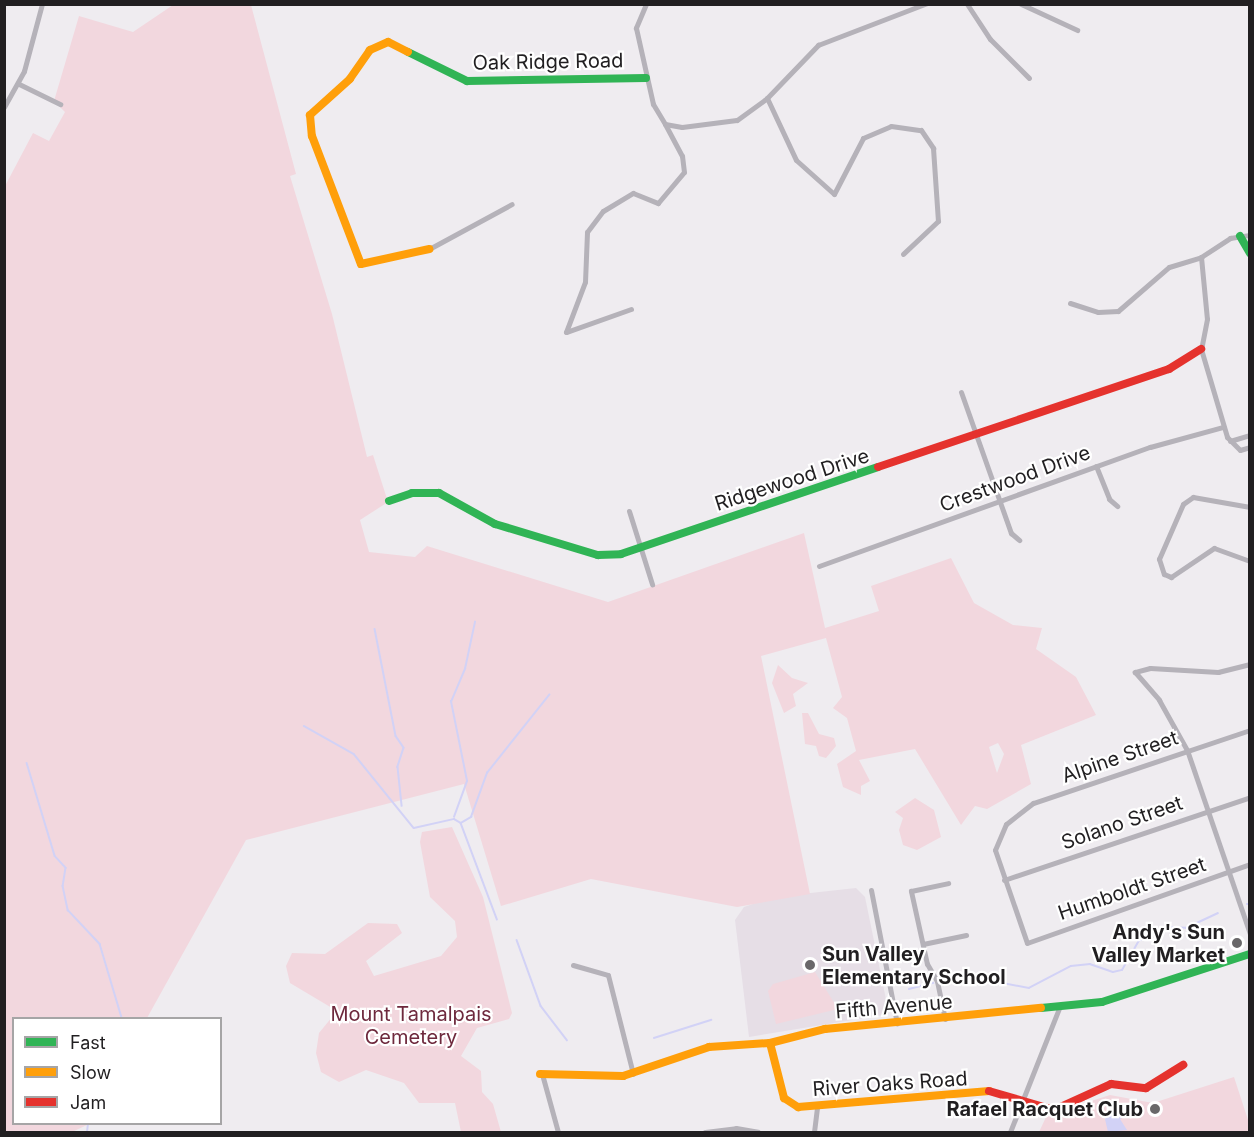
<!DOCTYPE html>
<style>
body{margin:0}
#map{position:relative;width:1254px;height:1137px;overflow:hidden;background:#efecf0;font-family:Inter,sans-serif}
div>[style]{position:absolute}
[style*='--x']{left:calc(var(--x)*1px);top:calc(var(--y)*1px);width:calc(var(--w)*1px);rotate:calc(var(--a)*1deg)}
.built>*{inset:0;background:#e6dee6}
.green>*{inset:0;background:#f2d7de}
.water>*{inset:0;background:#d2d2f6}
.stream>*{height:1.5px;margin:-0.75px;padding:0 0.75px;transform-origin:0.75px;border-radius:0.75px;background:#d2d2f6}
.street>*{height:5px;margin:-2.5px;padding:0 2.5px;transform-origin:2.5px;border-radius:2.5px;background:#b5b2b9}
.fast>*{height:8px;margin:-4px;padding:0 4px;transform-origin:4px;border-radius:4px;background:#30b455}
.slow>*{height:8px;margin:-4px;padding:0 4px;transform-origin:4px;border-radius:4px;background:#ff9f0a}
.jam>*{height:8px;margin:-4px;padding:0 4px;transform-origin:4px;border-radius:4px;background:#e5322d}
.dots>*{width:16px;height:16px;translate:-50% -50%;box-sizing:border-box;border:3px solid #fff;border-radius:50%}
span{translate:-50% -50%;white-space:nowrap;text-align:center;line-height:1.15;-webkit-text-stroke:4.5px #fff;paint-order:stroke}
.street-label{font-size:20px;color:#211f21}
.poi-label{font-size:20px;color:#211f21;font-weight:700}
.right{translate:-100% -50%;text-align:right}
.left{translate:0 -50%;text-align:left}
.park-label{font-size:20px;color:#6e293d}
.frame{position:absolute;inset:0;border:6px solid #211f21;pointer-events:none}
.legend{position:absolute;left:12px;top:1017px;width:210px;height:108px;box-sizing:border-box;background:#fff;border:2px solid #a6a5a6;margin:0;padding:8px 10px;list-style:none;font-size:18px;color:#211f21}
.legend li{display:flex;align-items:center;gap:12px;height:30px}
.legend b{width:30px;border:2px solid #a6a5a6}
</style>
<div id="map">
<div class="built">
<div style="clip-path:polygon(856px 888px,865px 897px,889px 1014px,749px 1037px,735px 920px,744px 907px,774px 897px)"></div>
</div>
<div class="green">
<div style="clip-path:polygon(evenodd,173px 5px,251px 5px,296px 174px,290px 176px,332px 314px,367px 457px,373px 455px,388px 502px,360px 520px,369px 552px,415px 557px,427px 546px,608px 602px,804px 533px,825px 628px,879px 611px,871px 586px,951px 558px,974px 603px,1013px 625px,1042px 628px,1036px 649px,1076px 677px,1096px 715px,1021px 745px,1031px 784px,987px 809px,975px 806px,961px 825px,915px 749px,859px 760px,870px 781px,861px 786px,861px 795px,843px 787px,837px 764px,856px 751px,847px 718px,833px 708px,842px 697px,826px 638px,761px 656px,810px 894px,737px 907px,591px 879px,501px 906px,464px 784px,246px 840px,147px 1018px,14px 1018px,14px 1124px,89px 1124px,72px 1132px,5px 1132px,4px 188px,33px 133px,49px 141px,65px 112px,54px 101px,79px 16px,133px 32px,173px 5px,998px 743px,1004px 754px,997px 773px,989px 747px,998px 743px)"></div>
<div style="clip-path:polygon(778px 665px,792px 678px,808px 683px,793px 694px,796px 706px,784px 713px,772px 683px)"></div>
<div style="clip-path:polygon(802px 713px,808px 713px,819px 734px,834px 738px,836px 746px,826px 758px,819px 756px,816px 746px,805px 744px)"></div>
<div style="clip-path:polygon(915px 798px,934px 810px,941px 837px,917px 850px,903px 845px,899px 830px,903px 818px,895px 812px)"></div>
<div style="clip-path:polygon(452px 827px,483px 897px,512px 1013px,509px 1019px,477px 1028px,461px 1056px,481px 1071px,482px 1092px,493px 1104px,501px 1132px,461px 1132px,455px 1103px,419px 1103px,404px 1083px,366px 1070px,339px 1082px,321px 1072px,316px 1053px,319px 1033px,337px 1011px,290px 983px,286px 966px,292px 953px,325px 954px,368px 923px,397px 924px,402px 933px,366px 961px,374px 976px,441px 956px,457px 937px,455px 921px,430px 897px,420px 842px,422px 832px)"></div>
<div style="clip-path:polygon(815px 972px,838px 1009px,776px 1024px,768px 991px,773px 984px)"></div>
<div style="clip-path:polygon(1234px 1077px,1250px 1126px,1247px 1132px,1039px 1132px,1047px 1115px,1110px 1095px,1153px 1103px)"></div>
</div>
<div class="water">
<div style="clip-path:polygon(1124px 1109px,1126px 1116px,1120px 1119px,1127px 1130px,1108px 1132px,1104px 1115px)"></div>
</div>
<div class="stream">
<div style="--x:375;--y:629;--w:109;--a:78.9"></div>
<div style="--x:396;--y:736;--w:14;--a:56"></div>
<div style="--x:404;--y:748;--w:20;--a:108"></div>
<div style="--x:398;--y:767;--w:39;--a:84"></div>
<div style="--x:304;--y:726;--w:57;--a:29.2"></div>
<div style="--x:354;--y:754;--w:95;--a:51"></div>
<div style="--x:414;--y:828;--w:41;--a:-12.7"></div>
<div style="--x:454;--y:819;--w:8;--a:30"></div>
<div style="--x:461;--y:823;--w:103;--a:69.4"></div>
<div style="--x:27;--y:763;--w:97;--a:73.2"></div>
<div style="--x:55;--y:856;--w:16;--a:47"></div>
<div style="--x:66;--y:868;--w:18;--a:99"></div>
<div style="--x:63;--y:886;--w:25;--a:78"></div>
<div style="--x:68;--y:910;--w:47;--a:46.7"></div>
<div style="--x:100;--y:944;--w:77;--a:73.4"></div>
<div style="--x:454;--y:817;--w:38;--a:-70"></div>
<div style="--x:467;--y:781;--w:81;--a:-101.4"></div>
<div style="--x:451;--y:702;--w:36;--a:-67"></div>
<div style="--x:465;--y:669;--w:48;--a:-78"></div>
<div style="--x:461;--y:823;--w:12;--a:-31"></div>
<div style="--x:471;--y:817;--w:47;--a:-70"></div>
<div style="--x:487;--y:773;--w:100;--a:-51.5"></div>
<div style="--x:1247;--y:904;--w:3;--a:0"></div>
<div style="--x:517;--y:940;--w:70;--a:70"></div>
<div style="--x:541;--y:1006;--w:43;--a:52.6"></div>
<div style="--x:942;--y:981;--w:21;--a:-17"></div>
<div style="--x:962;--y:975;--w:68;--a:11"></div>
<div style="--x:1029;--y:988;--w:47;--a:-27.6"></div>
<div style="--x:1071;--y:966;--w:19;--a:-6"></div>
<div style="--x:1090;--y:964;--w:24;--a:19"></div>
<div style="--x:1113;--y:972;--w:9;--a:-13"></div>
<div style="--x:1122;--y:970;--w:34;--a:-60"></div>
<div style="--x:1139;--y:941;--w:28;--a:-30"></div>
<div style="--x:1163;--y:927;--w:23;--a:2"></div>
<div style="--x:1186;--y:928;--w:35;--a:-25"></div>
<div style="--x:909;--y:989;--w:25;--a:-14"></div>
<div style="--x:654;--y:1038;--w:60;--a:-17.5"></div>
<div style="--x:87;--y:1132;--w:8;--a:-83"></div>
</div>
<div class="street">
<div style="--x:646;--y:4;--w:26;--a:113"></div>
<div style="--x:636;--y:28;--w:78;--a:77.4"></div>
<div style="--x:653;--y:104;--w:23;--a:59"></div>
<div style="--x:665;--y:124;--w:17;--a:10"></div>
<div style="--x:682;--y:127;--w:55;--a:-7.3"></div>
<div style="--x:737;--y:120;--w:37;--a:-36"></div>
<div style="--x:767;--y:98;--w:74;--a:-46.1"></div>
<div style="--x:818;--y:45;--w:115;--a:-21"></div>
<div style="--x:967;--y:4;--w:42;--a:56.7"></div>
<div style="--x:990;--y:39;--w:55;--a:45"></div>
<div style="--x:1021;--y:4;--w:62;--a:24.9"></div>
<div style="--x:19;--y:84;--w:46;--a:26"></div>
<div style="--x:767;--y:98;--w:68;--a:64.9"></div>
<div style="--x:796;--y:160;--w:51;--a:41.8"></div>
<div style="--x:834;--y:194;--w:63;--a:-62.6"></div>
<div style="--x:863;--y:138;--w:30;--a:-23"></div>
<div style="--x:891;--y:126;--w:30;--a:8"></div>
<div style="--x:921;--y:130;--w:22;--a:56"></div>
<div style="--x:933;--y:148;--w:73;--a:86.1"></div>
<div style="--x:938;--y:221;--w:48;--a:136.7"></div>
<div style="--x:4;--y:107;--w:41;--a:-60.9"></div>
<div style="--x:24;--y:71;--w:69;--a:-75"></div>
<div style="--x:429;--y:249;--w:94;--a:-28.5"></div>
<div style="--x:1201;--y:257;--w:62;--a:84.5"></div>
<div style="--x:1207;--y:319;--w:31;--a:101"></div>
<div style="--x:1201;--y:349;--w:92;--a:73.5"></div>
<div style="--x:1227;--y:437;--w:18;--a:45"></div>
<div style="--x:1240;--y:450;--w:10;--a:-17"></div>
<div style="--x:1070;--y:303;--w:29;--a:18"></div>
<div style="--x:1098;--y:312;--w:20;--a:-3"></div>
<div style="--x:1118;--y:311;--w:67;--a:-40.8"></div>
<div style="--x:1169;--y:267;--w:34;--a:-17"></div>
<div style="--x:1201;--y:257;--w:35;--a:-33"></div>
<div style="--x:1230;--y:238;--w:20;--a:-9"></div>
<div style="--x:631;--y:309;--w:69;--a:160.5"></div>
<div style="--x:566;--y:332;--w:53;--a:-69.2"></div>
<div style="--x:585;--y:282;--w:50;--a:-87.7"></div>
<div style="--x:587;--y:232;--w:26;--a:-53"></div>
<div style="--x:603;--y:211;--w:35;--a:-31"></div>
<div style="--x:633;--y:193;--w:27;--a:22"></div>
<div style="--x:658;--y:203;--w:40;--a:-50"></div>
<div style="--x:684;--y:172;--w:16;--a:-97"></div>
<div style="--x:682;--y:156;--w:36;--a:-118"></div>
<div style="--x:961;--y:392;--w:150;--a:70.5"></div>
<div style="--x:1011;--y:533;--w:11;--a:41"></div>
<div style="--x:1230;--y:441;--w:21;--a:-17"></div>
<div style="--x:1096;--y:466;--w:35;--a:68"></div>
<div style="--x:1109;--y:499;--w:11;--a:41"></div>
<div style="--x:1250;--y:507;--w:58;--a:-170"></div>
<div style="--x:1193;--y:497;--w:12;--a:145"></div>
<div style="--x:1183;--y:504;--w:60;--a:113.6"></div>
<div style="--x:1159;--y:559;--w:16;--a:72"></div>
<div style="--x:1164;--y:574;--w:8;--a:23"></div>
<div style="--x:1171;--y:577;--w:52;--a:-34"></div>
<div style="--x:1214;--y:548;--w:38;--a:20"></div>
<div style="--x:629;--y:511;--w:77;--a:72.5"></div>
<div style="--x:819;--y:566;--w:352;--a:-19.8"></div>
<div style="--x:1150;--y:447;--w:76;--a:-15.3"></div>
<div style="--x:1250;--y:664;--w:33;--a:166"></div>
<div style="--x:1218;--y:672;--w:68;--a:-176.6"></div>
<div style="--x:1150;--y:668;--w:16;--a:165"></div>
<div style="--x:1135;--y:672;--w:37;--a:49"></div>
<div style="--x:1159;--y:700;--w:57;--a:60.8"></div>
<div style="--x:1187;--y:750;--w:194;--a:71.1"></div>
<div style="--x:1250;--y:730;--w:229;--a:161.4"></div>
<div style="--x:1033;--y:803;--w:34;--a:142"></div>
<div style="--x:1006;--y:824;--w:28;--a:113"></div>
<div style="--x:995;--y:850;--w:98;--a:71"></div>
<div style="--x:1027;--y:943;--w:237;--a:-19.5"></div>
<div style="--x:1004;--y:880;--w:260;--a:-18.6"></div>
<div style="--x:871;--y:890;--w:136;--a:79"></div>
<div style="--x:923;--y:944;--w:44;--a:-11.8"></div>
<div style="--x:573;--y:965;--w:36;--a:16"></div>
<div style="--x:608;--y:975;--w:102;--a:75.8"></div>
<div style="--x:945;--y:1019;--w:39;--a:-102"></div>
<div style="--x:937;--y:981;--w:20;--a:-120"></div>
<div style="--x:927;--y:964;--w:75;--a:-102.4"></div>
<div style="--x:911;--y:891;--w:38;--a:-12"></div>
<div style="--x:542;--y:1074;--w:60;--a:74.6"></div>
<div style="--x:705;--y:1132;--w:31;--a:-7"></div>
<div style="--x:736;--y:1128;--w:22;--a:10"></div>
<div style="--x:814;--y:1132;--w:24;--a:-83"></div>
<div style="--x:1010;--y:1132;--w:136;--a:-68.4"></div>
</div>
<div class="fast">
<div style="--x:408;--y:52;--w:66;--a:26.2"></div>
<div style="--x:467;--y:81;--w:179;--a:-1"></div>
<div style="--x:1240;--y:236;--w:20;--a:60"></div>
<div style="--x:389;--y:501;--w:24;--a:-19"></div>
<div style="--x:412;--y:493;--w:27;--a:0"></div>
<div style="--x:439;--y:493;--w:64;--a:29"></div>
<div style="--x:495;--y:524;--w:108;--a:16.8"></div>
<div style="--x:598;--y:555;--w:23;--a:-2"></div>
<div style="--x:621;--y:554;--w:271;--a:-18.7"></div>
<div style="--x:1041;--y:1008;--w:61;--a:-5.6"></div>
<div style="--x:1102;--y:1002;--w:156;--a:-18"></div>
</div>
<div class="slow">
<div style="--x:408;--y:52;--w:22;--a:-153"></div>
<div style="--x:388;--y:42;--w:20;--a:156"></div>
<div style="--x:370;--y:50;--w:35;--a:125"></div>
<div style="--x:350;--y:79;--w:54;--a:138"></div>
<div style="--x:310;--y:115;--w:21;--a:85"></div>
<div style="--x:312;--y:136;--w:137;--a:69.1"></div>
<div style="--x:361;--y:264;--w:70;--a:-12.4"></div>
<div style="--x:770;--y:1043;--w:57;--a:75.7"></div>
<div style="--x:784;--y:1098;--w:17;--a:33"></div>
<div style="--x:798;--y:1107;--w:192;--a:-4.8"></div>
<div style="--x:540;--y:1074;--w:83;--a:1.4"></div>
<div style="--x:623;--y:1076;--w:91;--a:-18.6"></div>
<div style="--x:709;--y:1047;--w:61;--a:-3.8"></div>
<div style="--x:770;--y:1043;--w:57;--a:-14.3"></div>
<div style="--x:825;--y:1029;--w:217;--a:-5.6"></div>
</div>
<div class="jam">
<div style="--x:878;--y:467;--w:307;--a:-18.6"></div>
<div style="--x:1169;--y:369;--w:38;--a:-32"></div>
<div style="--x:989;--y:1091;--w:68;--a:16.3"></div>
<div style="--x:1054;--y:1110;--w:63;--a:-24.5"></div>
<div style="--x:1111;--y:1084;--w:35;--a:7"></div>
<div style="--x:1146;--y:1088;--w:44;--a:-31.9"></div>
</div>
<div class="dots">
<div style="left:1237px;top:943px;background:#696769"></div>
<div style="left:810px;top:965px;background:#696769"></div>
<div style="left:1155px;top:1109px;background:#696769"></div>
</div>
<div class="street-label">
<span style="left:548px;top:62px;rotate:-1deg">Oak Ridge Road</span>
<span style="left:1015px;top:479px;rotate:-20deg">Crestwood Drive</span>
<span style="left:792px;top:480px;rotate:-18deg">Ridgewood Drive</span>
<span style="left:1120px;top:757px;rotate:-19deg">Alpine Street</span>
<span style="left:1122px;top:823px;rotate:-19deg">Solano Street</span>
<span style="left:1132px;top:889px;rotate:-19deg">Humboldt Street</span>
<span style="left:894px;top:1007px;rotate:-5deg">Fifth Avenue</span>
<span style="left:890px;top:1084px;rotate:-4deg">River Oaks Road</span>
</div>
<div class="poi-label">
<span class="right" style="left:1225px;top:944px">Andy's Sun<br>Valley Market</span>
<span class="left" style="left:822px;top:966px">Sun Valley<br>Elementary School</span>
<span class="right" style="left:1143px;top:1109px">Rafael Racquet Club</span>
</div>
<div class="park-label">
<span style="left:411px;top:1026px">Mount Tamalpais<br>Cemetery</span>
</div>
<div class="frame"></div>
<ul class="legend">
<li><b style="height:8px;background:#30b455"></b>Fast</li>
<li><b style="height:8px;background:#ff9f0a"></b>Slow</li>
<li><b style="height:8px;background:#e5322d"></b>Jam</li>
</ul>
</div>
